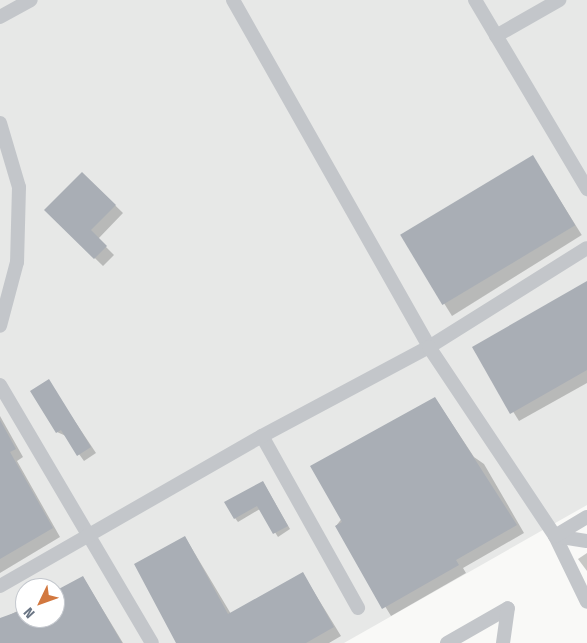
<!DOCTYPE html>
<style>
body{margin:0}
#map{position:relative;width:587px;height:643px;overflow:hidden;background:#f9f9f7;font-family:"Fira Sans Condensed",sans-serif}
div>[style]{position:absolute}
[style*='--x']{left:calc(var(--x)*1px);top:calc(var(--y)*1px);width:calc(var(--w)*1px);rotate:calc(var(--a)*1deg)}
.built>*{inset:0;background:#e7e8e7}
.shadow>*{inset:0;background:#0003;transform-origin:0 0}
.building>*{inset:0;background:#a9aeb5;transform-origin:0 0}
.minor>*{height:14px;margin:-7px;padding:0 7px;transform-origin:7px;border-radius:7px;background:#c3c6ca}
span{translate:-50% -50%;white-space:nowrap;text-align:center;line-height:1.15;-webkit-text-stroke:5px #fff;paint-order:stroke}
.north{position:absolute;left:15px;top:578px;width:50px;height:50px;box-sizing:border-box;background:#fff;border:1px solid #c4c8ce;border-radius:50%;rotate:228deg;font-size:14px;font-weight:700;line-height:20px;text-align:center;color:#6b7685}
.north::after{content:'';display:block;margin:auto;width:18px;height:22px;background:#d2783f;clip-path:polygon(50% 0,100% 100%,50% 72%,0 100%)}
</style>
<div id="map">
<div class="built">
<div style="clip-path:polygon(evenodd,0 0,587px 0,587px 505px,344px 643px,0 643px,0 0,25px 588px,55px 588px,55px 618px,25px 618px,25px 588px)"></div>
</div>
<div class="shadow">
<div style="left:533px;top:157px;width:92px;height:153px;rotate:58deg"></div>
<div style="clip-path:polygon(82px 173px,123px 213px,98px 239px,114px 255px,103px 266px,46px 210px)"></div>
<div style="clip-path:polygon(587px 282px,587px 383px,519px 421px,473px 348px)"></div>
<div style="clip-path:polygon(48px 381px,96px 453px,84px 461px,66px 436px,57px 432px)"></div>
<div style="clip-path:polygon(435px 398px,474px 457px,484px 464px,524px 533px,463px 568px,466px 573px,391px 616px,336px 526px)"></div>
<div style="clip-path:polygon(0 416px,23px 457px,17px 461px,60px 537px,0 573px)"></div>
<div style="clip-path:polygon(263px 482px,290px 529px,278px 537px,260px 509px,238px 522px,235px 518px)"></div>
<div style="clip-path:polygon(185px 537px,231px 614px,303px 574px,341px 636px,329px 643px,179px 643px)"></div>
<div style="clip-path:polygon(587px 553px,587px 571px,578px 559px)"></div>
<div style="clip-path:polygon(83px 577px,123px 643px,0 643px,0 620px,25px 607px,25px 618px,55px 618px,55px 592px)"></div>
</div>
<div class="building">
<div style="left:533px;top:155px;width:82px;height:155px;rotate:59deg"></div>
<div style="clip-path:polygon(82px 172px,116px 205px,91px 230px,107px 246px,94px 259px,44px 210px)"></div>
<div style="clip-path:polygon(587px 281px,587px 370px,510px 414px,472px 347px)"></div>
<div style="clip-path:polygon(49px 379px,91px 447px,77px 456px,61px 430px,56px 433px,30px 391px)"></div>
<div style="clip-path:polygon(435px 397px,517px 525px,456px 560px,459px 565px,382px 609px,335px 526px,342px 522px,310px 466px)"></div>
<div style="clip-path:polygon(0 420px,16px 449px,10px 452px,53px 528px,0 559px)"></div>
<div style="clip-path:polygon(263px 481px,288px 526px,273px 534px,257px 506px,234px 519px,224px 502px)"></div>
<div style="clip-path:polygon(185px 536px,228px 614px,303px 572px,334px 627px,306px 643px,176px 643px,134px 564px)"></div>
<div style="clip-path:polygon(83px 576px,122px 643px,0 643px,0 618px,25px 609px,25px 618px,55px 618px,55px 591px)"></div>
</div>
<div class="minor">
<div style="--x:233;--y:0;--w:399;--a:60.5"></div>
<div style="--x:429;--y:347;--w:186;--a:-32.1"></div>
<div style="--x:475;--y:0;--w:220;--a:59.3"></div>
<div style="--x:0;--y:17;--w:35;--a:-29"></div>
<div style="--x:496;--y:36;--w:73;--a:-29.7"></div>
<div style="--x:0;--y:123;--w:67;--a:73.5"></div>
<div style="--x:19;--y:187;--w:75;--a:91.5"></div>
<div style="--x:17;--y:262;--w:66;--a:104.9"></div>
<div style="--x:0;--y:385;--w:299;--a:59.5"></div>
<div style="--x:262;--y:436;--w:197;--a:60.8"></div>
<div style="--x:555;--y:536;--w:73;--a:64.1"></div>
<div style="--x:555;--y:536;--w:32;--a:9"></div>
<div style="--x:0;--y:586;--w:302;--a:-29.8"></div>
<div style="--x:262;--y:436;--w:189;--a:-28.1"></div>
<div style="--x:429;--y:347;--w:227;--a:56.3"></div>
<div style="--x:555;--y:536;--w:37;--a:-31"></div>
<div style="--x:447;--y:643;--w:70;--a:-29.8"></div>
<div style="--x:503;--y:643;--w:35;--a:-82"></div>
</div>
<div class="north">N</div>
</div>
